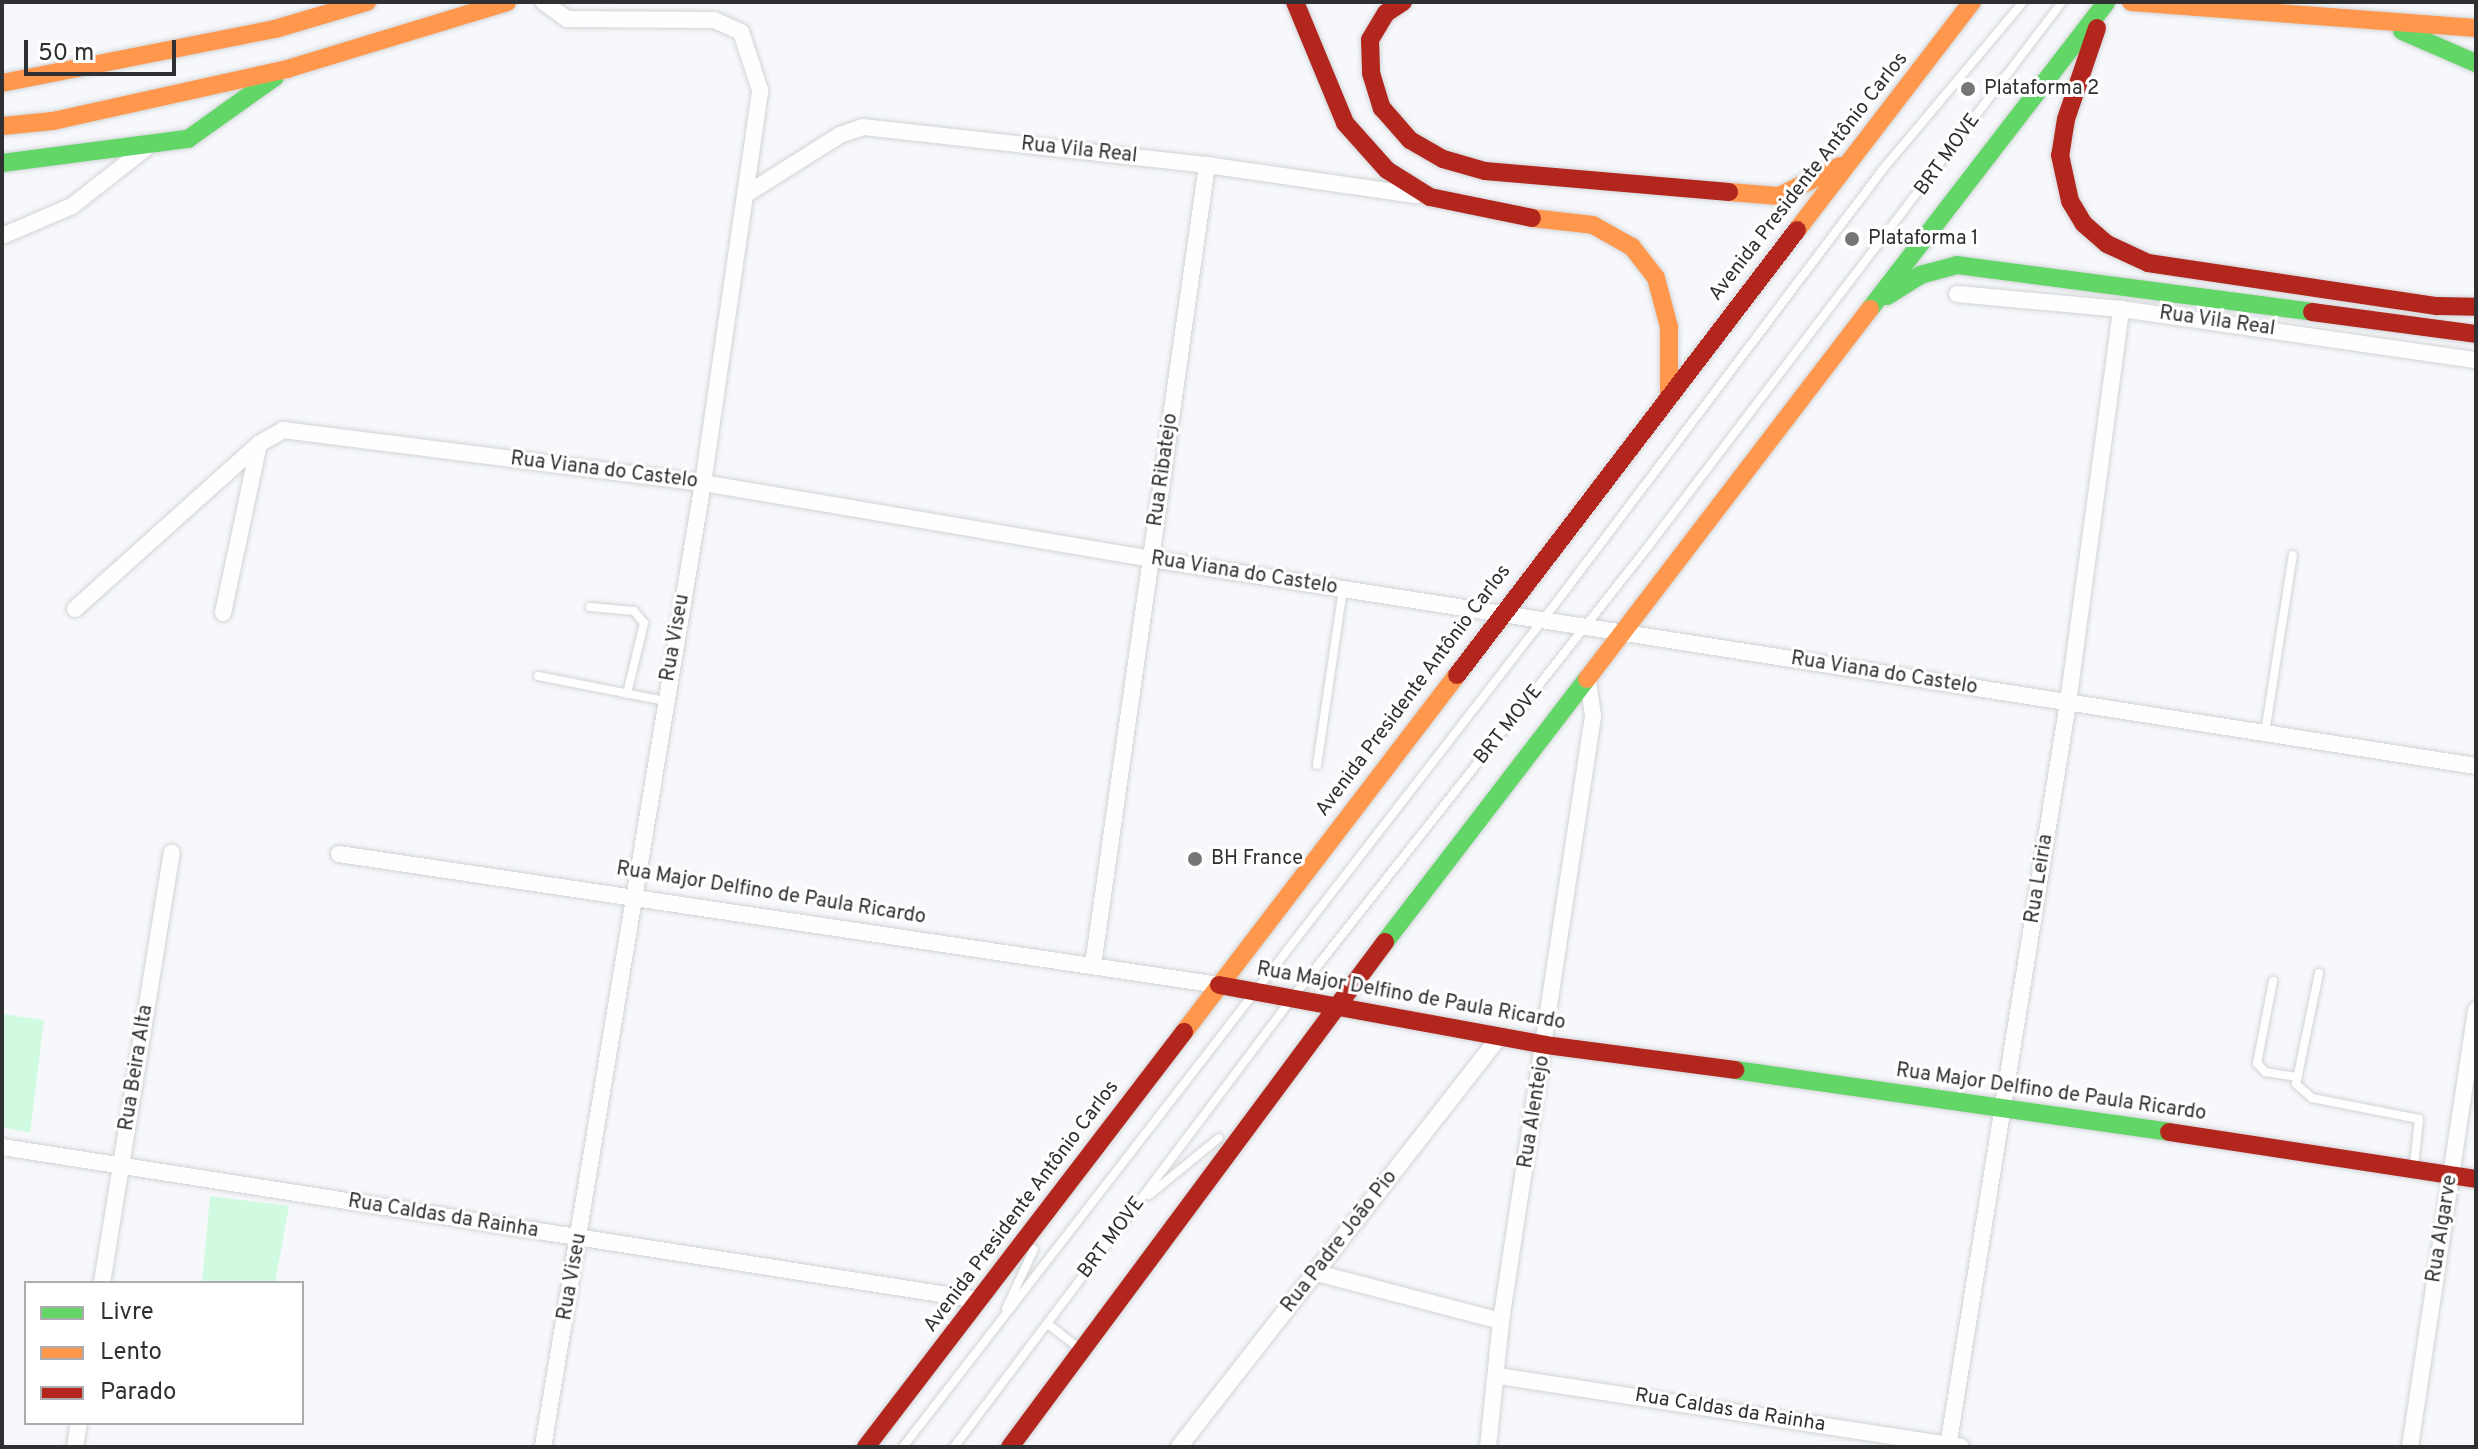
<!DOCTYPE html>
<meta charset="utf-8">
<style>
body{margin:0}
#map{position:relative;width:2478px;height:1449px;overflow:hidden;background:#f6f8fb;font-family:Overpass,sans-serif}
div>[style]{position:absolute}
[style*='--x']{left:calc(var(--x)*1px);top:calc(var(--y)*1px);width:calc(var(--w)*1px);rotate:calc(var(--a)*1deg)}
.green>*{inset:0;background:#d1fbe1}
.roads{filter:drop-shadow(0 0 2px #d2d4d6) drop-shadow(0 0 2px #d2d4d6)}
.lane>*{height:8px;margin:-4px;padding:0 4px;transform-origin:4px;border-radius:4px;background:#fefefe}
.street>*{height:16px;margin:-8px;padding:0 8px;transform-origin:8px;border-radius:8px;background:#fefefe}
.fast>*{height:18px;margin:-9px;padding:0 9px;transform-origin:9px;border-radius:9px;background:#63d668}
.slow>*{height:18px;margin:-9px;padding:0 9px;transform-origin:9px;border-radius:9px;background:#ff974d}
.jam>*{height:18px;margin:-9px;padding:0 9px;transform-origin:9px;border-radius:9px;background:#b3261e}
.dots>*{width:22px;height:22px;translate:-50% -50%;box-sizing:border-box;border:4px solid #fff;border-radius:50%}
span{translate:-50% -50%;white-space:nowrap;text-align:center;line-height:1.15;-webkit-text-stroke:6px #fff;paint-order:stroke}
.poi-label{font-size:20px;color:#2e3032}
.left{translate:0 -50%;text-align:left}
.street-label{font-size:20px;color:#2e3032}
.frame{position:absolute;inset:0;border:4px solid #2e3032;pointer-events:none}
.legend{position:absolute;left:24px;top:1281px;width:280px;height:144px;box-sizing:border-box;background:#fff;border:2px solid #abacad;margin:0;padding:10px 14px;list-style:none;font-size:24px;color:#2e3032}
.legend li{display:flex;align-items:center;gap:16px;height:40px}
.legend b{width:40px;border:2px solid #abacad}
.scale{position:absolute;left:24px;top:40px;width:152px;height:36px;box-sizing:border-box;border:4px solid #2e3032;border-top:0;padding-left:10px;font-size:24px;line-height:28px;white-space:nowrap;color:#2e3032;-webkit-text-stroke:6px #fff;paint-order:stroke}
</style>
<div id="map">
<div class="green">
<div style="clip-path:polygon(2px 1014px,44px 1020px,30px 1133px,2px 1127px)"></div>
<div style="clip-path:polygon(210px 1196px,289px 1206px,275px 1283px,202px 1283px)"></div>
</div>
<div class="roads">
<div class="lane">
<div style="--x:590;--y:607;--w:44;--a:5.2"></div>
<div style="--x:634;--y:611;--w:16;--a:50"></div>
<div style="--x:644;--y:623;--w:73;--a:103.5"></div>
<div style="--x:538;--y:676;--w:129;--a:11.1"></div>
<div style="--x:2265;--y:733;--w:180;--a:-81.1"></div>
<div style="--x:1317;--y:765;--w:178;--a:-81.6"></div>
<div style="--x:2319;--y:973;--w:113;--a:101.7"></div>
<div style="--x:2296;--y:1084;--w:21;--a:41"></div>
<div style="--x:2312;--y:1098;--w:109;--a:11.1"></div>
<div style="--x:2419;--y:1119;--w:46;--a:96.2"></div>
<div style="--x:2273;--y:981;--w:84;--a:101"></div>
<div style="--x:2257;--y:1063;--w:12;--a:48"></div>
<div style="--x:2265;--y:1072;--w:33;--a:9"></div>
<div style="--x:1149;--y:1195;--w:90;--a:-39.2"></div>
<div style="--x:1006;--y:1309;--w:66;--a:-65"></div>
<div style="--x:1048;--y:1324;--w:37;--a:38"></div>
<div style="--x:903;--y:1447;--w:1077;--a:-52.28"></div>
<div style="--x:1562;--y:595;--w:533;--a:-53"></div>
<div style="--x:1883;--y:169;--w:218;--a:-50"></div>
<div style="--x:954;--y:1447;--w:563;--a:-53.01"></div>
<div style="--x:1293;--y:997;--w:572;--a:-51.75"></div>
<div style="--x:1647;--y:548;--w:686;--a:-52.76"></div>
</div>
<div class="street">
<div style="--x:745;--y:195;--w:112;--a:-32.3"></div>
<div style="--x:840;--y:135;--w:24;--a:-19"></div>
<div style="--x:863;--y:127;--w:346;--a:6.3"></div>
<div style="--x:1207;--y:165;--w:211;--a:8.2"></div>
<div style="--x:2;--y:236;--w:76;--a:-23.2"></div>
<div style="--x:72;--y:206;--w:94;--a:-38.1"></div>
<div style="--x:1957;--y:294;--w:165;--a:5.2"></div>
<div style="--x:2121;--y:309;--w:359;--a:8.2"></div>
<div style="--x:75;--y:609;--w:247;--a:-41.9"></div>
<div style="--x:259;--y:444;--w:28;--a:-30"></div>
<div style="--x:283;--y:430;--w:423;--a:7.2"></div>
<div style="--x:703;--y:483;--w:454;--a:9.6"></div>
<div style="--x:1151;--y:559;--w:1341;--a:8.88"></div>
<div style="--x:223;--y:613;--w:173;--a:-78"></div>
<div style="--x:339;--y:854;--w:890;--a:8.47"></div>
<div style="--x:1093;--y:965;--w:808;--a:-81.89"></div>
<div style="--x:2;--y:1147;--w:989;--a:8.9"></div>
<div style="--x:1317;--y:1273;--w:190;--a:14.6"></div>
<div style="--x:102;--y:1283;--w:436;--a:-80.8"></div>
<div style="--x:1499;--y:1376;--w:467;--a:8.7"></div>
<div style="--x:75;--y:1447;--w:24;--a:-81"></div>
<div style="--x:543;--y:1447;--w:977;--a:-80.58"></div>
<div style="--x:703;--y:483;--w:397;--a:-81.7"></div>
<div style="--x:760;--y:90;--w:61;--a:-108.1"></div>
<div style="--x:741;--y:32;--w:30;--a:-156"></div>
<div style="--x:714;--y:20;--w:147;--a:-179.6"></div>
<div style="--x:567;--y:19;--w:29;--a:-144"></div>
<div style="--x:1179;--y:1447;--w:521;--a:-52.01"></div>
<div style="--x:1488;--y:1447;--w:127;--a:-84.1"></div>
<div style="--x:1501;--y:1321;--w:612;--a:-81.35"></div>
<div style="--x:1593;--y:716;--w:34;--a:-98"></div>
<div style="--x:1948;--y:1447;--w:754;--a:-80.84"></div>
<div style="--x:2068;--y:703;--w:398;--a:-82.3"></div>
<div style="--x:2410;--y:1447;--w:442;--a:-81.4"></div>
</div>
<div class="fast">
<div style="--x:2402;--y:31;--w:81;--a:23.4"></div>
<div style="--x:2;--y:163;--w:188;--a:-7.4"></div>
<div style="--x:188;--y:139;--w:107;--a:-35.5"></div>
<div style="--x:1887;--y:296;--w:39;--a:-32"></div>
<div style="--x:1920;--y:275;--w:38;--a:-15"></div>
<div style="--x:1957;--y:265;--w:358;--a:7.5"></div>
<div style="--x:1870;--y:309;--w:387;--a:-52.4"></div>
<div style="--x:1385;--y:942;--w:332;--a:-52.5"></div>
<div style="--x:1735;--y:1070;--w:438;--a:8.1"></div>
</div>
<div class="slow">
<div style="--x:2131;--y:2;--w:346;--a:4.3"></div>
<div style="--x:2;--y:83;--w:278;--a:-11.2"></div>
<div style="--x:275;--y:29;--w:96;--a:-16.4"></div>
<div style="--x:2;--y:126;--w:51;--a:-5.6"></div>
<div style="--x:53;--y:121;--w:240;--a:-12.5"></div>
<div style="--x:287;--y:69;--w:230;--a:-16.9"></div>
<div style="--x:1729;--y:192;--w:50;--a:4.6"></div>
<div style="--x:1779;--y:196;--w:68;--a:-26.2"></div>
<div style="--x:1532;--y:218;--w:61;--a:6.5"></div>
<div style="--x:1593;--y:225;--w:45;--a:29.4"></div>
<div style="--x:1632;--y:247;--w:39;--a:52"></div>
<div style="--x:1656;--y:278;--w:51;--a:75.1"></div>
<div style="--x:1669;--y:327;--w:68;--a:90"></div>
<div style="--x:1797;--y:230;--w:287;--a:-52.5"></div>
<div style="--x:1587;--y:679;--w:466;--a:-52.6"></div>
<div style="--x:1184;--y:1032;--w:449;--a:-52.6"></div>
</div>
<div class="jam">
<div style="--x:1295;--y:2;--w:131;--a:67.5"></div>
<div style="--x:1345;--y:123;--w:63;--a:48.2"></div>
<div style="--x:1387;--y:170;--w:51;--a:32.1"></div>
<div style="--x:1430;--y:197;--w:104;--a:11.6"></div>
<div style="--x:1403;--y:2;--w:20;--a:147"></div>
<div style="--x:1386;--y:13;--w:31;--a:121"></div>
<div style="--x:1370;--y:40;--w:33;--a:88"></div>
<div style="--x:1371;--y:73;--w:37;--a:73"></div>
<div style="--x:1382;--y:108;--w:43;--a:48.8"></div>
<div style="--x:1410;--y:140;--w:38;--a:30"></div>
<div style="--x:1443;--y:159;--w:44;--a:15.9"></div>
<div style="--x:1485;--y:171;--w:245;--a:4.9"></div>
<div style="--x:2097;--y:28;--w:96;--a:108.8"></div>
<div style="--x:2066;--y:119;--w:36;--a:99"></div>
<div style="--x:2060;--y:155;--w:47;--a:77.7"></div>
<div style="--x:2070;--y:201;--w:27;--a:59"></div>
<div style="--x:2084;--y:224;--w:30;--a:41"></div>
<div style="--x:2107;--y:244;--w:45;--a:24.9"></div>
<div style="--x:2148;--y:263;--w:292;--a:8.5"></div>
<div style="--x:2437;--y:306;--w:39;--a:1"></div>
<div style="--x:2312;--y:312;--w:165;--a:7.6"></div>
<div style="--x:1457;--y:675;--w:560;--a:-52.62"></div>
<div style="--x:1219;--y:985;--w:332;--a:10.4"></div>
<div style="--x:1546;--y:1045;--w:191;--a:7.5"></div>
<div style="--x:2169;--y:1132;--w:311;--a:8.7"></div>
<div style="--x:866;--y:1447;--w:523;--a:-52.54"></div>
<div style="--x:1010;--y:1447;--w:629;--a:-53.4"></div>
</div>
</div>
<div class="dots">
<div style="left:1968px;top:89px;background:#747678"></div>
<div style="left:1852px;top:239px;background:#747678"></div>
<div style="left:1195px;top:859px;background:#747678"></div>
</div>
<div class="poi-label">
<span class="left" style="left:1984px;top:89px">Plataforma 2</span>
<span class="left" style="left:1868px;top:239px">Plataforma 1</span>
<span class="left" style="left:1211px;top:859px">BH France</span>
</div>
<div class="street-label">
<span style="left:1079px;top:151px;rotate:6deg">Rua Vila Real</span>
<span style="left:1948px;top:155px;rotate:-54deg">BRT MOVE</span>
<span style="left:1809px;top:177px;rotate:-52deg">Avenida Presidente Antônio Carlos</span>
<span style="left:2217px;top:322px;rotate:8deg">Rua Vila Real</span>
<span style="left:1164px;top:470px;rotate:-82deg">Rua Ribatejo</span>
<span style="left:604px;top:471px;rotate:7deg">Rua Viana do Castelo</span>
<span style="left:1244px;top:574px;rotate:9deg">Rua Viana do Castelo</span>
<span style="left:676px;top:638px;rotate:-80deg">Rua Viseu</span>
<span style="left:1884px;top:674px;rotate:9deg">Rua Viana do Castelo</span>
<span style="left:1414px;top:691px;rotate:-53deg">Avenida Presidente Antônio Carlos</span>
<span style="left:1509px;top:725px;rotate:-51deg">BRT MOVE</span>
<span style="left:2040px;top:879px;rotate:-81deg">Rua Leiria</span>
<span style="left:771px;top:894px;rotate:9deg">Rua Major Delfino de Paula Ricardo</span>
<span style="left:1411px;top:997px;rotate:10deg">Rua Major Delfino de Paula Ricardo</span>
<span style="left:137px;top:1068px;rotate:-81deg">Rua Beira Alta</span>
<span style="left:2051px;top:1093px;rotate:8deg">Rua Major Delfino de Paula Ricardo</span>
<span style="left:1535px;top:1112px;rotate:-81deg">Rua Alentejo</span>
<span style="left:1022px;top:1207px;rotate:-53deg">Avenida Presidente Antônio Carlos</span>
<span style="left:443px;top:1217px;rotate:9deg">Rua Caldas da Rainha</span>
<span style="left:2443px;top:1229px;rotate:-81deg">Rua Algarve</span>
<span style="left:1112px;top:1238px;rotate:-53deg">BRT MOVE</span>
<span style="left:1340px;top:1242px;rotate:-52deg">Rua Padre João Pio</span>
<span style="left:573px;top:1277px;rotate:-80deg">Rua Viseu</span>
<span style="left:1730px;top:1411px;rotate:9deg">Rua Caldas da Rainha</span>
</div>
<div class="frame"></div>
<ul class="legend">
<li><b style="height:10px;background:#63d668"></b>Livre</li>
<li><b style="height:10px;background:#ff974d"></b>Lento</li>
<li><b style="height:10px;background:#b3261e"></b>Parado</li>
</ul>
<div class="scale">50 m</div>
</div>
